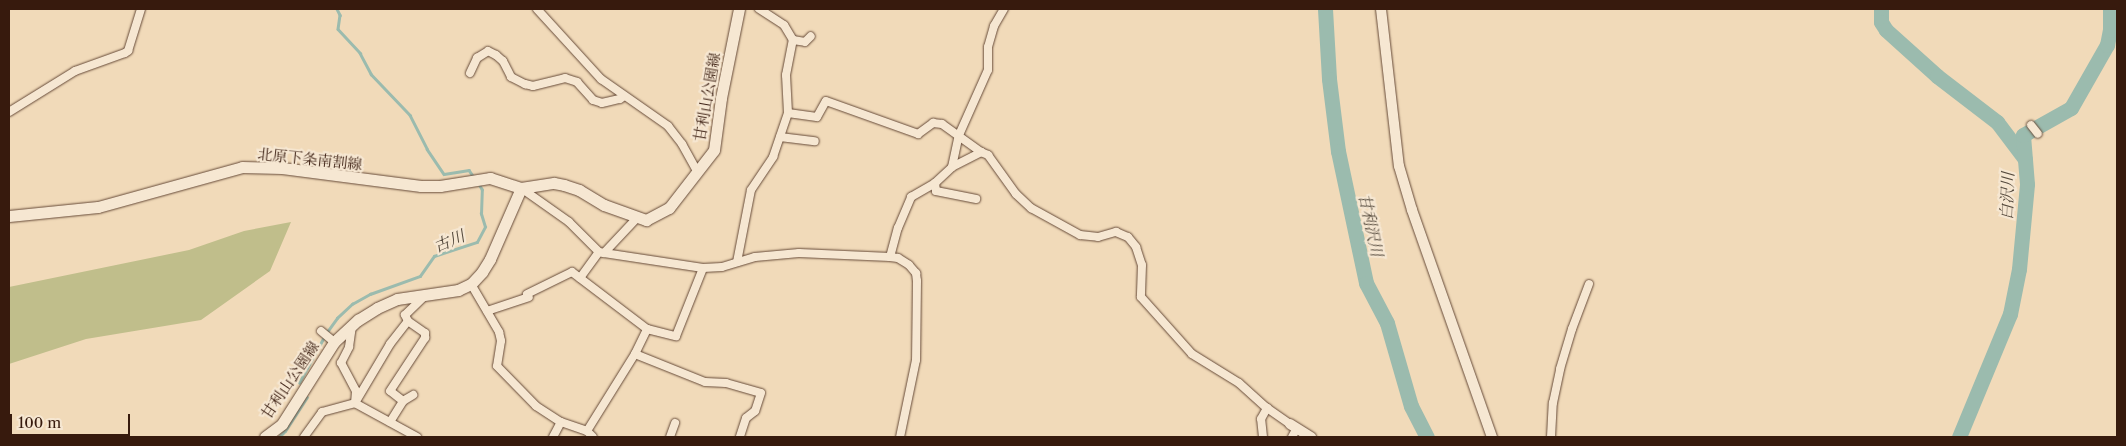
<!DOCTYPE html>
<meta charset="utf-8">
<style>
body{margin:0}
#map{position:relative;width:2126px;height:446px;overflow:hidden;background:#f1dab9;font-family:"Libre Caslon Text","Noto Serif JP",serif}
div>[style]{position:absolute}
[style*='--x']{left:calc(var(--x)*1px);top:calc(var(--y)*1px);width:calc(var(--w)*1px);rotate:calc(var(--a)*1deg)}
.green>*{inset:0;background:#c0be8b}
.stream>*{height:2.5px;margin:-1.25px;padding:0 1.25px;transform-origin:1.25px;border-radius:1.25px;background:#9bbbae}
.river>*{height:15px;margin:-7.5px;padding:0 7.5px;transform-origin:7.5px;border-radius:7.5px;background:#9bbbae}
.roads{filter:drop-shadow(0 0 1px #664a38) drop-shadow(0 0 1px #664a38)}
.minor>*{height:8px;margin:-4px;padding:0 4px;transform-origin:4px;border-radius:4px;background:#f6e7d2}
.tertiary>*{height:10px;margin:-5px;padding:0 5px;transform-origin:5px;border-radius:5px;background:#f6e7d2}
.secondary>*{height:11px;margin:-5.5px;padding:0 5.5px;transform-origin:5.5px;border-radius:5.5px;background:#f6e7d2}
span{translate:-50% -50%;white-space:nowrap;text-align:center;line-height:1.15;-webkit-text-stroke:4.5px #f6e7d2;paint-order:stroke}
.street-label{font-size:15px;color:#371a0d}
.water-label{font-size:16px;color:#554a3d;font-style:italic}
.frame{position:absolute;inset:0;border:10px solid #371a0d;pointer-events:none}
.scale{position:absolute;left:10px;top:414px;width:120px;height:22px;box-sizing:border-box;border:2px solid #371a0d;border-top:0;padding-left:6px;font-size:15px;line-height:18px;white-space:nowrap;color:#371a0d;-webkit-text-stroke:4px #f6e7d2;paint-order:stroke}
</style>
<div id="map">
<div class="green">
<div style="clip-path:polygon(291px 222px,270px 271px,201px 320px,86px 339px,9px 364px,9px 287px,189px 250px,244px 231px)"></div>
</div>
<div class="stream">
<div style="--x:337;--y:9;--w:7;--a:63"></div>
<div style="--x:340;--y:15;--w:14;--a:98"></div>
<div style="--x:338;--y:29;--w:33;--a:47"></div>
<div style="--x:360;--y:53;--w:24;--a:62"></div>
<div style="--x:371;--y:74;--w:57;--a:46.4"></div>
<div style="--x:410;--y:115;--w:38;--a:63"></div>
<div style="--x:427;--y:149;--w:30;--a:56"></div>
<div style="--x:444;--y:174;--w:25;--a:-9"></div>
<div style="--x:469;--y:170;--w:7;--a:56"></div>
<div style="--x:327;--y:332;--w:17;--a:-54"></div>
<div style="--x:337;--y:318;--w:21;--a:-43"></div>
<div style="--x:352;--y:304;--w:21;--a:-29"></div>
<div style="--x:370;--y:294;--w:53;--a:-19.8"></div>
<div style="--x:420;--y:276;--w:24;--a:-55"></div>
<div style="--x:434;--y:256;--w:45;--a:-18"></div>
<div style="--x:477;--y:242;--w:17;--a:-62"></div>
<div style="--x:485;--y:227;--w:14;--a:-107"></div>
<div style="--x:481;--y:214;--w:24;--a:-88"></div>
<div style="--x:482;--y:190;--w:8;--a:-120"></div>
<div style="--x:299;--y:383;--w:52;--a:-61.5"></div>
<div style="--x:279;--y:437;--w:8;--a:-45"></div>
<div style="--x:285;--y:431;--w:40;--a:-57.1"></div>
</div>
<div class="river">
<div style="--x:1325;--y:9;--w:70;--a:86.7"></div>
<div style="--x:1329;--y:79;--w:73;--a:82.9"></div>
<div style="--x:1338;--y:151;--w:135;--a:78"></div>
<div style="--x:1366;--y:283;--w:45;--a:62.3"></div>
<div style="--x:1387;--y:323;--w:86;--a:73.9"></div>
<div style="--x:1411;--y:406;--w:35;--a:63"></div>
<div style="--x:1881;--y:9;--w:13;--a:90"></div>
<div style="--x:1881;--y:22;--w:9;--a:58"></div>
<div style="--x:1886;--y:30;--w:69;--a:42"></div>
<div style="--x:1937;--y:76;--w:76;--a:37.5"></div>
<div style="--x:1997;--y:122;--w:46;--a:52.9"></div>
<div style="--x:1959;--y:437;--w:133;--a:-67.5"></div>
<div style="--x:2010;--y:314;--w:46;--a:-78.7"></div>
<div style="--x:2019;--y:269;--w:85;--a:-84.6"></div>
<div style="--x:2027;--y:184;--w:49;--a:-94.7"></div>
<div style="--x:2023;--y:135;--w:55;--a:-29.4"></div>
<div style="--x:2071;--y:108;--w:73;--a:-60.3"></div>
<div style="--x:2107;--y:45;--w:15;--a:-79"></div>
<div style="--x:2110;--y:30;--w:21;--a:-90"></div>
</div>
<div class="roads">
<div class="minor">
<div style="--x:537;--y:9;--w:95;--a:47.6"></div>
<div style="--x:601;--y:79;--w:82;--a:35"></div>
<div style="--x:668;--y:126;--w:23;--a:52"></div>
<div style="--x:682;--y:144;--w:31;--a:61"></div>
<div style="--x:793;--y:40;--w:12;--a:9"></div>
<div style="--x:805;--y:42;--w:8;--a:-45"></div>
<div style="--x:470;--y:73;--w:17;--a:-65"></div>
<div style="--x:477;--y:58;--w:13;--a:-32"></div>
<div style="--x:488;--y:51;--w:9;--a:27"></div>
<div style="--x:496;--y:55;--w:9;--a:41"></div>
<div style="--x:503;--y:61;--w:18;--a:63"></div>
<div style="--x:511;--y:77;--w:16;--a:27"></div>
<div style="--x:525;--y:84;--w:8;--a:14"></div>
<div style="--x:533;--y:86;--w:33;--a:-14"></div>
<div style="--x:565;--y:78;--w:13;--a:18"></div>
<div style="--x:577;--y:82;--w:24;--a:48"></div>
<div style="--x:593;--y:100;--w:9;--a:18"></div>
<div style="--x:602;--y:103;--w:18;--a:-13"></div>
<div style="--x:620;--y:99;--w:5;--a:-37"></div>
<div style="--x:9;--y:112;--w:78;--a:-31.8"></div>
<div style="--x:75;--y:71;--w:53;--a:-19.8"></div>
<div style="--x:125;--y:53;--w:4;--a:-34"></div>
<div style="--x:128;--y:51;--w:44;--a:-72.8"></div>
<div style="--x:788;--y:113;--w:29;--a:8"></div>
<div style="--x:817;--y:117;--w:18;--a:-61"></div>
<div style="--x:826;--y:101;--w:98;--a:19.7"></div>
<div style="--x:918;--y:134;--w:19;--a:-36"></div>
<div style="--x:933;--y:123;--w:9;--a:6"></div>
<div style="--x:942;--y:124;--w:48;--a:35.7"></div>
<div style="--x:2031;--y:125;--w:11;--a:52"></div>
<div style="--x:780;--y:137;--w:35;--a:7"></div>
<div style="--x:952;--y:167;--w:33;--a:-78"></div>
<div style="--x:959;--y:135;--w:71;--a:-66"></div>
<div style="--x:988;--y:70;--w:23;--a:-90"></div>
<div style="--x:988;--y:47;--w:22;--a:-74"></div>
<div style="--x:994;--y:26;--w:20;--a:-60"></div>
<div style="--x:935;--y:183;--w:8;--a:83"></div>
<div style="--x:936;--y:191;--w:41;--a:11.3"></div>
<div style="--x:521;--y:188;--w:59;--a:35.3"></div>
<div style="--x:569;--y:222;--w:42;--a:45"></div>
<div style="--x:599;--y:252;--w:5;--a:11"></div>
<div style="--x:604;--y:253;--w:100;--a:8.6"></div>
<div style="--x:703;--y:268;--w:19;--a:-3"></div>
<div style="--x:722;--y:267;--w:34;--a:-17"></div>
<div style="--x:755;--y:257;--w:44;--a:-5.2"></div>
<div style="--x:799;--y:253;--w:91;--a:2.5"></div>
<div style="--x:890;--y:257;--w:8;--a:7"></div>
<div style="--x:898;--y:258;--w:13;--a:32"></div>
<div style="--x:909;--y:265;--w:11;--a:49"></div>
<div style="--x:916;--y:273;--w:8;--a:83"></div>
<div style="--x:917;--y:281;--w:79;--a:90.7"></div>
<div style="--x:916;--y:360;--w:79;--a:101.7"></div>
<div style="--x:604;--y:253;--w:48;--a:-46.7"></div>
<div style="--x:890;--y:257;--w:30;--a:-75"></div>
<div style="--x:898;--y:228;--w:34;--a:-67"></div>
<div style="--x:911;--y:197;--w:28;--a:-30"></div>
<div style="--x:935;--y:183;--w:23;--a:-43"></div>
<div style="--x:952;--y:167;--w:33;--a:-27"></div>
<div style="--x:981;--y:152;--w:8;--a:23"></div>
<div style="--x:988;--y:155;--w:48;--a:54.3"></div>
<div style="--x:1016;--y:194;--w:21;--a:43"></div>
<div style="--x:1031;--y:208;--w:56;--a:28.9"></div>
<div style="--x:1080;--y:235;--w:18;--a:6"></div>
<div style="--x:1098;--y:237;--w:19;--a:-16"></div>
<div style="--x:1116;--y:232;--w:13;--a:23"></div>
<div style="--x:1128;--y:237;--w:13;--a:51"></div>
<div style="--x:1136;--y:247;--w:19;--a:72"></div>
<div style="--x:1142;--y:265;--w:32;--a:92"></div>
<div style="--x:1141;--y:297;--w:76;--a:48.2"></div>
<div style="--x:1192;--y:354;--w:55;--a:31.7"></div>
<div style="--x:1239;--y:383;--w:38;--a:42"></div>
<div style="--x:1267;--y:408;--w:28;--a:35"></div>
<div style="--x:737;--y:262;--w:73;--a:-79"></div>
<div style="--x:751;--y:190;--w:40;--a:-56"></div>
<div style="--x:773;--y:157;--w:46;--a:-71.2"></div>
<div style="--x:788;--y:113;--w:38;--a:-93"></div>
<div style="--x:786;--y:75;--w:36;--a:-79"></div>
<div style="--x:793;--y:40;--w:17;--a:-121"></div>
<div style="--x:784;--y:25;--w:30;--a:-147"></div>
<div style="--x:580;--y:278;--w:32;--a:-54"></div>
<div style="--x:471;--y:284;--w:56;--a:59.7"></div>
<div style="--x:499;--y:332;--w:9;--a:77"></div>
<div style="--x:501;--y:341;--w:25;--a:99"></div>
<div style="--x:497;--y:366;--w:56;--a:45.7"></div>
<div style="--x:536;--y:406;--w:30;--a:33"></div>
<div style="--x:561;--y:422;--w:28;--a:19"></div>
<div style="--x:587;--y:431;--w:8;--a:45"></div>
<div style="--x:527;--y:294;--w:50;--a:-26.1"></div>
<div style="--x:572;--y:272;--w:94;--a:37.2"></div>
<div style="--x:647;--y:329;--w:30;--a:14"></div>
<div style="--x:676;--y:336;--w:73;--a:-68.3"></div>
<div style="--x:487;--y:311;--w:44;--a:-18.4"></div>
<div style="--x:321;--y:331;--w:17;--a:40"></div>
<div style="--x:635;--y:354;--w:75;--a:21.8"></div>
<div style="--x:705;--y:382;--w:21;--a:3"></div>
<div style="--x:726;--y:383;--w:36;--a:16"></div>
<div style="--x:761;--y:393;--w:19;--a:108"></div>
<div style="--x:755;--y:411;--w:11;--a:142"></div>
<div style="--x:746;--y:418;--w:20;--a:108"></div>
<div style="--x:403;--y:401;--w:12;--a:-31"></div>
<div style="--x:390;--y:422;--w:25;--a:-58"></div>
<div style="--x:403;--y:401;--w:16;--a:-142"></div>
<div style="--x:390;--y:391;--w:64;--a:-56.6"></div>
<div style="--x:425;--y:338;--w:5;--a:-90"></div>
<div style="--x:425;--y:333;--w:21;--a:-145"></div>
<div style="--x:587;--y:431;--w:91;--a:-58.1"></div>
<div style="--x:635;--y:354;--w:28;--a:-64"></div>
<div style="--x:304;--y:437;--w:31;--a:-54"></div>
<div style="--x:322;--y:412;--w:34;--a:-15"></div>
<div style="--x:355;--y:403;--w:12;--a:-85"></div>
<div style="--x:356;--y:391;--w:32;--a:-118"></div>
<div style="--x:341;--y:363;--w:18;--a:-63"></div>
<div style="--x:349;--y:347;--w:21;--a:-82"></div>
<div style="--x:417;--y:437;--w:71;--a:-151.3"></div>
<div style="--x:355;--y:403;--w:69;--a:-59.3"></div>
<div style="--x:390;--y:344;--w:29;--a:-52"></div>
<div style="--x:408;--y:321;--w:7;--a:-117"></div>
<div style="--x:405;--y:315;--w:29;--a:-44"></div>
<div style="--x:553;--y:437;--w:17;--a:-62"></div>
<div style="--x:670;--y:437;--w:15;--a:-70"></div>
<div style="--x:1263;--y:437;--w:18;--a:-96"></div>
<div style="--x:1261;--y:419;--w:13;--a:-61"></div>
<div style="--x:1292;--y:437;--w:10;--a:-61"></div>
<div style="--x:1551;--y:437;--w:34;--a:-87"></div>
<div style="--x:1553;--y:403;--w:35;--a:-78"></div>
<div style="--x:1560;--y:369;--w:42;--a:-73.3"></div>
<div style="--x:1572;--y:329;--w:48;--a:-69.3"></div>
</div>
<div class="tertiary">
<div style="--x:1381;--y:9;--w:158;--a:83.5"></div>
<div style="--x:1399;--y:166;--w:46;--a:73.5"></div>
<div style="--x:1412;--y:210;--w:241;--a:70.6"></div>
<div style="--x:1290;--y:424;--w:25;--a:32"></div>
</div>
<div class="secondary">
<div style="--x:9;--y:216;--w:89;--a:-5.8"></div>
<div style="--x:98;--y:207;--w:149;--a:-15.5"></div>
<div style="--x:242;--y:167;--w:40;--a:1.4"></div>
<div style="--x:282;--y:168;--w:140;--a:7.4"></div>
<div style="--x:421;--y:186;--w:19;--a:0"></div>
<div style="--x:440;--y:186;--w:51;--a:-9.1"></div>
<div style="--x:490;--y:178;--w:33;--a:18"></div>
<div style="--x:265;--y:437;--w:21;--a:-37"></div>
<div style="--x:282;--y:424;--w:97;--a:-57.6"></div>
<div style="--x:334;--y:342;--w:33;--a:-43"></div>
<div style="--x:358;--y:320;--w:22;--a:-32"></div>
<div style="--x:377;--y:308;--w:22;--a:-24"></div>
<div style="--x:397;--y:299;--w:62;--a:-8.4"></div>
<div style="--x:458;--y:290;--w:14;--a:-25"></div>
<div style="--x:471;--y:284;--w:16;--a:-47"></div>
<div style="--x:482;--y:272;--w:15;--a:-58"></div>
<div style="--x:490;--y:259;--w:77;--a:-66.4"></div>
<div style="--x:521;--y:188;--w:33;--a:-9"></div>
<div style="--x:554;--y:183;--w:10;--a:11"></div>
<div style="--x:564;--y:185;--w:16;--a:18"></div>
<div style="--x:579;--y:190;--w:29;--a:31"></div>
<div style="--x:604;--y:205;--w:45;--a:19.7"></div>
<div style="--x:646;--y:220;--w:26;--a:-28"></div>
<div style="--x:669;--y:208;--w:73;--a:-52.2"></div>
<div style="--x:714;--y:150;--w:52;--a:-82.3"></div>
<div style="--x:721;--y:98;--w:91;--a:-78.6"></div>
</div>
</div>
<div class="street-label">
<span style="left:707px;top:97px;rotate:-80deg">甘利山公園線</span>
<span style="left:310px;top:159px;rotate:6deg">北原下条南割線</span>
<span style="left:290px;top:380px;rotate:-56deg">甘利山公園線</span>
</div>
<div class="water-label">
<span style="left:2007px;top:196px;rotate:-88deg">白沢川</span>
<span style="left:1371px;top:225px;rotate:78deg">甘利沢川</span>
<span style="left:449px;top:241px;rotate:-23deg">古川</span>
</div>
<div class="frame"></div>
<div class="scale">100 m</div>
</div>
